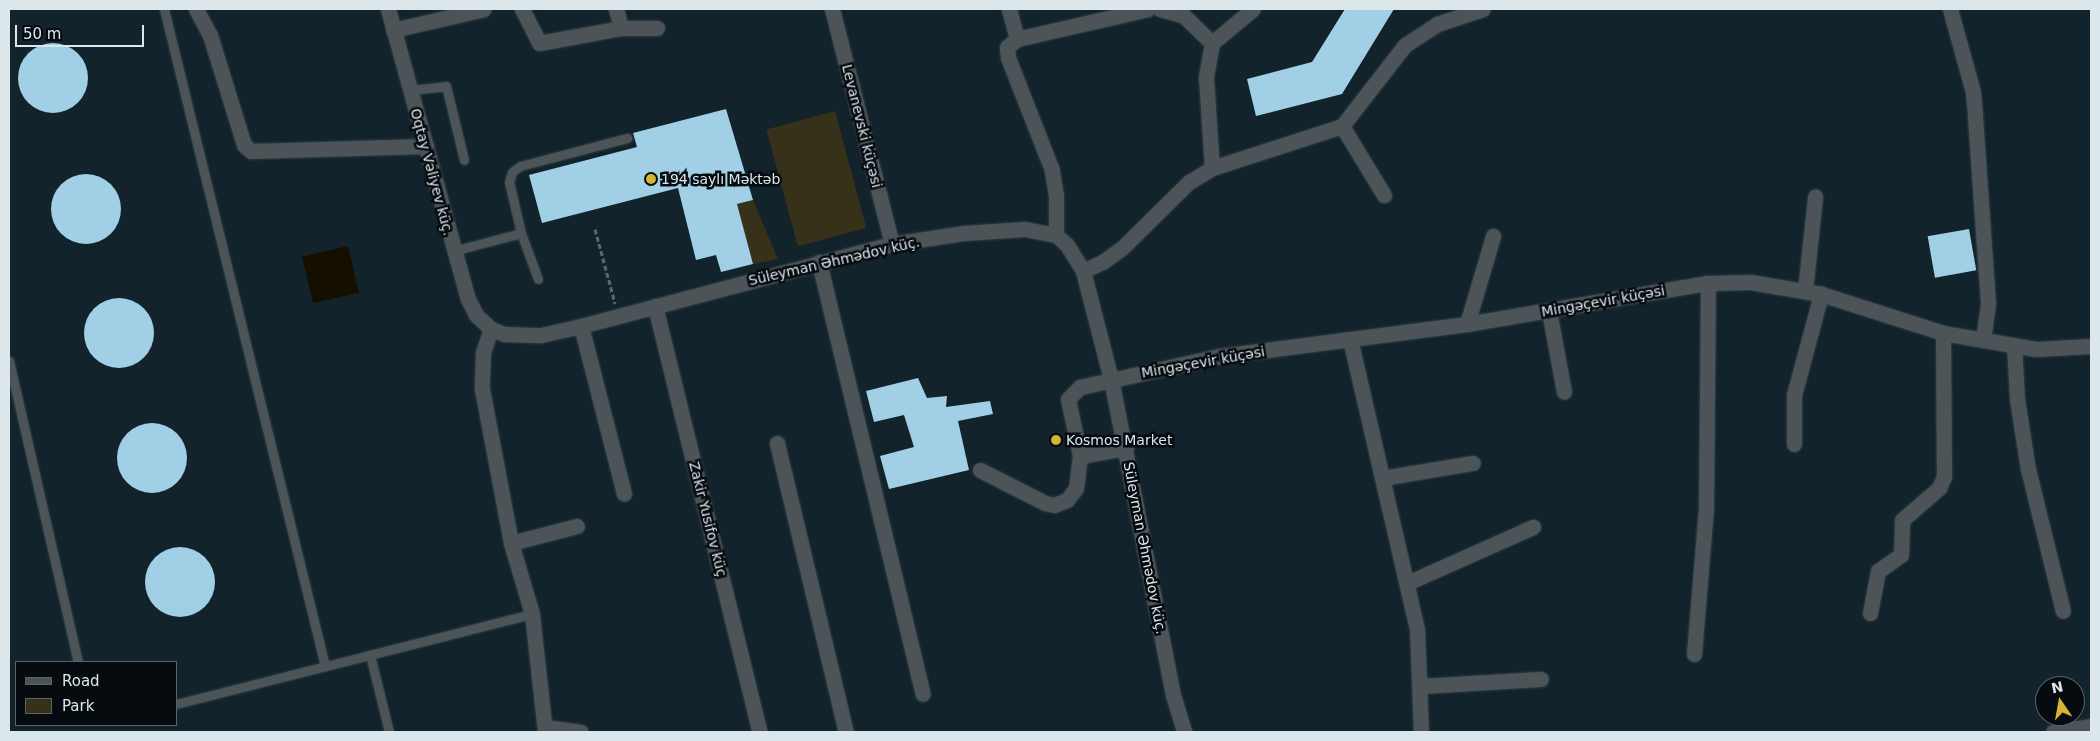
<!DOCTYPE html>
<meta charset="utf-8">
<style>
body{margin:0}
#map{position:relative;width:2100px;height:741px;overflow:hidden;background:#12232b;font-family:"DejaVu Sans",sans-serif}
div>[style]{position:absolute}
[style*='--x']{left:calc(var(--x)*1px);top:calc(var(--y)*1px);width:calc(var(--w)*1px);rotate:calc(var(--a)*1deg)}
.green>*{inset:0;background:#383119;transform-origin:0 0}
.water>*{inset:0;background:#150f00;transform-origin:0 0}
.building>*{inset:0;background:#a0cfe6;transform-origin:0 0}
.round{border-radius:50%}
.path>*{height:3px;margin-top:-1.5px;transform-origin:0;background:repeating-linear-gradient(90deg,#59686f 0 5px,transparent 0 7.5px)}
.roads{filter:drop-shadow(0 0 1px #2e3e46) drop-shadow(0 0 1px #2e3e46)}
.service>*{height:9px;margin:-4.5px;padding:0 4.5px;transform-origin:4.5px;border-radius:4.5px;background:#4c5458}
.minor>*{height:15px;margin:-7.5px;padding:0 7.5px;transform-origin:7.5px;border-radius:7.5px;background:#4c5458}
.tertiary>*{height:15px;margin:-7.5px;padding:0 7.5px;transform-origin:7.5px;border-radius:7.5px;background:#4c5458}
.dots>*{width:14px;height:14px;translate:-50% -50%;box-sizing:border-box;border:2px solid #050b0f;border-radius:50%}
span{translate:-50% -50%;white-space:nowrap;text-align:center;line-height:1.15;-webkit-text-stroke:5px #050b0f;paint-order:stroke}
.street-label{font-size:14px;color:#dce7ec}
.poi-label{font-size:14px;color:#dce7ec}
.left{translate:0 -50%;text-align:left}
.frame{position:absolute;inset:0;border:10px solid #dce7ec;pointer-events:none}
.legend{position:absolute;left:15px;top:661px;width:162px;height:65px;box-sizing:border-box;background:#050b0f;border:1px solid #5b6367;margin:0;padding:6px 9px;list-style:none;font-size:15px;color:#dce7ec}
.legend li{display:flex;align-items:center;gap:10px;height:25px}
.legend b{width:25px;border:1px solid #5b6367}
.north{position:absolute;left:2035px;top:676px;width:50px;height:50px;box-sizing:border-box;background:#050b0f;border:1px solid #5b6367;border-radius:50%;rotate:348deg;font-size:14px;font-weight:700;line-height:20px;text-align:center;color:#dce7ec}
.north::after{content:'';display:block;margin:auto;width:18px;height:22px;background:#d6b534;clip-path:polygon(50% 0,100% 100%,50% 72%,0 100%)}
.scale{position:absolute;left:15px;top:25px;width:129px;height:22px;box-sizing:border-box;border:2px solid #dce7ec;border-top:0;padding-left:6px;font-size:15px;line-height:18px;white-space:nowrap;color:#dce7ec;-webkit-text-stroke:4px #050b0f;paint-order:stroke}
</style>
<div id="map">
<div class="green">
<div style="left:835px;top:111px;width:121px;height:71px;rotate:75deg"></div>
<div style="clip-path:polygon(753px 200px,778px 259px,753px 264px,737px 204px)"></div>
</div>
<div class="water">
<div style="left:348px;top:246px;width:48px;height:47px;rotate:77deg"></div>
</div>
<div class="building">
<div style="clip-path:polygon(1345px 9px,1394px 9px,1342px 94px,1256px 116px,1247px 79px,1312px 62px)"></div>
<div class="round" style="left:18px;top:43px;width:70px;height:70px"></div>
<div style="clip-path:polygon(726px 109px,753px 200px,737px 204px,753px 264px,721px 272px,716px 255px,696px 260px,678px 188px,542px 223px,529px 175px,637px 147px,633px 133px)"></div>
<div class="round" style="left:51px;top:174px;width:70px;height:70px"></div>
<div style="left:1969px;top:229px;width:42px;height:42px;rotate:80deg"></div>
<div class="round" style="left:84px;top:298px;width:70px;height:70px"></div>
<div style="clip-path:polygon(918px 378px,927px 398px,947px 396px,946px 407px,990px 401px,993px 414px,958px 421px,969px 470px,889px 489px,880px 456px,914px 447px,904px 415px,874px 422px,866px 391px)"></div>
<div class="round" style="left:117px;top:423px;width:70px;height:70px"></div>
<div class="round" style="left:145px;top:547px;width:70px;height:70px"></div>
</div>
<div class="path">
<div style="--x:595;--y:229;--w:77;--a:74.9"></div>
</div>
<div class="roads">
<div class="service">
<div style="--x:164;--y:9;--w:676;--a:76.23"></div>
<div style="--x:410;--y:90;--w:36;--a:-6"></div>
<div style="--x:446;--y:86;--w:76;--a:76.3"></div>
<div style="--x:453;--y:251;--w:70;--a:-14.8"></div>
<div style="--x:538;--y:279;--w:49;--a:-110.3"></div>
<div style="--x:521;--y:233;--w:52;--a:-103.2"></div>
<div style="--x:509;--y:182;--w:10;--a:-73"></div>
<div style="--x:512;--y:172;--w:10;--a:-37"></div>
<div style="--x:520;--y:166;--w:111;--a:-14.7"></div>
<div style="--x:9;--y:361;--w:309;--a:77.1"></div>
<div style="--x:370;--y:655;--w:79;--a:76.1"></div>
<div style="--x:176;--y:704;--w:367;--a:-14.2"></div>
</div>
<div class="minor">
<div style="--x:196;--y:9;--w:30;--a:62"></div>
<div style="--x:210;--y:35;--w:115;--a:72.8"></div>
<div style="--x:244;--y:145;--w:9;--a:41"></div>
<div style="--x:251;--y:151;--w:175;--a:-1.6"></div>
<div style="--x:522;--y:9;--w:38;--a:63"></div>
<div style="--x:539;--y:43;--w:83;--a:-10.4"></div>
<div style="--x:621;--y:28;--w:36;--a:0"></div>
<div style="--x:616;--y:9;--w:20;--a:75"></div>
<div style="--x:832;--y:9;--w:243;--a:75.7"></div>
<div style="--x:1009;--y:9;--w:31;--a:75"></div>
<div style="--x:1160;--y:9;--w:25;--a:16"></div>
<div style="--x:1184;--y:16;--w:39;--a:44"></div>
<div style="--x:1212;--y:43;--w:36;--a:100"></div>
<div style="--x:1206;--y:78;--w:90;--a:86.2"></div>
<div style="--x:1950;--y:9;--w:86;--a:74.5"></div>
<div style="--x:1973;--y:92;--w:25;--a:85"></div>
<div style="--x:1975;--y:117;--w:187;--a:86"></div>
<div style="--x:1988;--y:304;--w:35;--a:98"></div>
<div style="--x:393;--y:30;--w:93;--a:-13"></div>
<div style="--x:1212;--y:43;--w:53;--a:-39.7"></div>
<div style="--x:1342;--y:126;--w:81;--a:58.7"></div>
<div style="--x:1056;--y:235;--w:39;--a:-90"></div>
<div style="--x:1056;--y:196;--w:26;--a:-99"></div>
<div style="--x:1052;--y:170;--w:120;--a:-111.4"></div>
<div style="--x:1008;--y:58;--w:11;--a:-95"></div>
<div style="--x:1007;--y:47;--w:13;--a:-39"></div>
<div style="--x:1017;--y:39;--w:134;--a:-12.9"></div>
<div style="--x:819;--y:262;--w:444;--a:76.5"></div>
<div style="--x:1083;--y:271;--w:23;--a:-25"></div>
<div style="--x:1104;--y:261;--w:22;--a:-36"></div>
<div style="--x:1122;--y:248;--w:94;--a:-44.6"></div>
<div style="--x:1189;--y:182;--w:27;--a:-31"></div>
<div style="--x:1212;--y:168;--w:137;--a:-17.9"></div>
<div style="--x:1342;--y:126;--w:103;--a:-52.1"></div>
<div style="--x:1405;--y:45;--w:38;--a:-33"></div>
<div style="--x:1437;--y:24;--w:48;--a:-18.1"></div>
<div style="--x:1805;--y:291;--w:95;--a:-83.9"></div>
<div style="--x:655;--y:306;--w:439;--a:76.2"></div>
<div style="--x:1549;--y:311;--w:82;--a:79.5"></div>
<div style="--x:1467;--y:324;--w:92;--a:-73.5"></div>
<div style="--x:581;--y:326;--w:173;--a:75.6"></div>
<div style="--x:491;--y:329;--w:24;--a:109"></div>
<div style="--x:483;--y:352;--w:37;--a:92"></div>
<div style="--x:482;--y:389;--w:157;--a:79.3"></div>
<div style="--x:511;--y:543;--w:74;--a:73.5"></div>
<div style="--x:532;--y:614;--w:119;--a:83.7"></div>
<div style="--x:1350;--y:339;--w:298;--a:77"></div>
<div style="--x:1417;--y:629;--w:103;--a:87.8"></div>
<div style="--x:2014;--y:345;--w:54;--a:86.8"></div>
<div style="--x:2017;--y:399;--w:71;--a:81.1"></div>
<div style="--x:2028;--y:469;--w:146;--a:76.2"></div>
<div style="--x:777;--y:443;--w:297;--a:76.6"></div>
<div style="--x:1794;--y:444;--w:49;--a:-90"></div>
<div style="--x:1794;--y:395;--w:105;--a:-75"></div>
<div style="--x:1080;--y:456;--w:47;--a:-9.9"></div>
<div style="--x:980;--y:470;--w:73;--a:26.9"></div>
<div style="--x:1045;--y:503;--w:9;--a:13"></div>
<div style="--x:1054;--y:505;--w:14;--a:-21"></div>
<div style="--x:1067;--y:500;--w:15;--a:-53"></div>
<div style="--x:1076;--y:488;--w:32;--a:-83"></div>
<div style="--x:1080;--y:456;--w:58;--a:-101.9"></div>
<div style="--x:1068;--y:399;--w:17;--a:-45"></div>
<div style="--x:1080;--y:387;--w:143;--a:-12.5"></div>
<div style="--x:1220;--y:356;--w:249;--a:-7.4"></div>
<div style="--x:1467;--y:324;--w:244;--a:-9.7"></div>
<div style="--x:1708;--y:283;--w:42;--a:-1.4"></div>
<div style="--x:1750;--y:282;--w:72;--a:9.6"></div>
<div style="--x:1821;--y:294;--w:128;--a:17.7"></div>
<div style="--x:1943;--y:333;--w:94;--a:9.8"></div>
<div style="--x:2036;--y:349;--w:55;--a:-3.1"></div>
<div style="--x:1382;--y:478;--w:92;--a:-9.4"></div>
<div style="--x:511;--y:543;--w:68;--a:-14.4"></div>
<div style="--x:1407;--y:583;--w:138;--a:-24"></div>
<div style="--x:1870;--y:613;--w:43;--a:-79.2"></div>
<div style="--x:1878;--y:571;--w:28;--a:-35"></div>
<div style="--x:1901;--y:555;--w:35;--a:-88"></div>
<div style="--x:1902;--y:520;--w:49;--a:-40.9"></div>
<div style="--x:1939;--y:488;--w:12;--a:-66"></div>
<div style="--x:1944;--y:477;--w:144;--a:-90.4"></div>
<div style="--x:1694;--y:654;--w:146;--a:-85.3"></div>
<div style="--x:1706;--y:508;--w:225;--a:-89.5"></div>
<div style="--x:1420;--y:686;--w:121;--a:-3.3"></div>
<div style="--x:545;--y:727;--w:36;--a:8"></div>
<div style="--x:2053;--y:732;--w:38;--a:-9"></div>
</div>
<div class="tertiary">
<div style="--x:388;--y:9;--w:301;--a:74.6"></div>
<div style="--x:468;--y:299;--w:18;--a:63"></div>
<div style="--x:476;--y:315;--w:21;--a:43"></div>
<div style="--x:491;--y:329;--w:14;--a:21"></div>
<div style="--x:504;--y:334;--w:37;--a:2"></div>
<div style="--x:541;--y:335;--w:41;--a:-12.7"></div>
<div style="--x:581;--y:326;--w:322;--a:-14.8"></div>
<div style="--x:892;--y:244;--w:73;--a:-8.7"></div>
<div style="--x:964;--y:233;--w:61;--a:-3.8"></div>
<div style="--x:1025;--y:229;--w:32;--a:11"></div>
<div style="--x:1056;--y:235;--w:15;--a:42"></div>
<div style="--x:1067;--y:245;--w:31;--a:58"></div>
<div style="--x:1083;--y:271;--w:112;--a:75.5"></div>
<div style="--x:1111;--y:379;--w:322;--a:78.9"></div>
<div style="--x:1173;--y:695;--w:39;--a:73"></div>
</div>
</div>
<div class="dots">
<div style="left:651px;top:179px;background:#d6b534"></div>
<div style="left:1056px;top:440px;background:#d6b534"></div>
</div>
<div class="street-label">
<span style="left:862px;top:126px;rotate:76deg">Levanevski küçəsi</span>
<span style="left:432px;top:172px;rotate:75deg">Oqtay Vəliyev küç.</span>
<span style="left:834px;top:261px;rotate:-13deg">Süleyman Əhmədov küç.</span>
<span style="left:1603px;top:301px;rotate:-10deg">Mingəçevir küçəsi</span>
<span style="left:1203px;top:362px;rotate:-10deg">Mingəçevir küçəsi</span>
<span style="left:708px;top:519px;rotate:76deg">Zakir Yusifov küç</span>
<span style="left:1145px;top:548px;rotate:79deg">Süleyman Əhmədov küç.</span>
</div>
<div class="poi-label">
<span class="left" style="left:661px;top:179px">194 saylı Məktəb</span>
<span class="left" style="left:1066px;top:440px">Kosmos Market</span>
</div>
<div class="frame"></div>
<ul class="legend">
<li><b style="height:6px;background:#4c5458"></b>Road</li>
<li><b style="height:14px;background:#383119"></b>Park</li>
</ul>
<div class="north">N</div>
<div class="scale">50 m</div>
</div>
